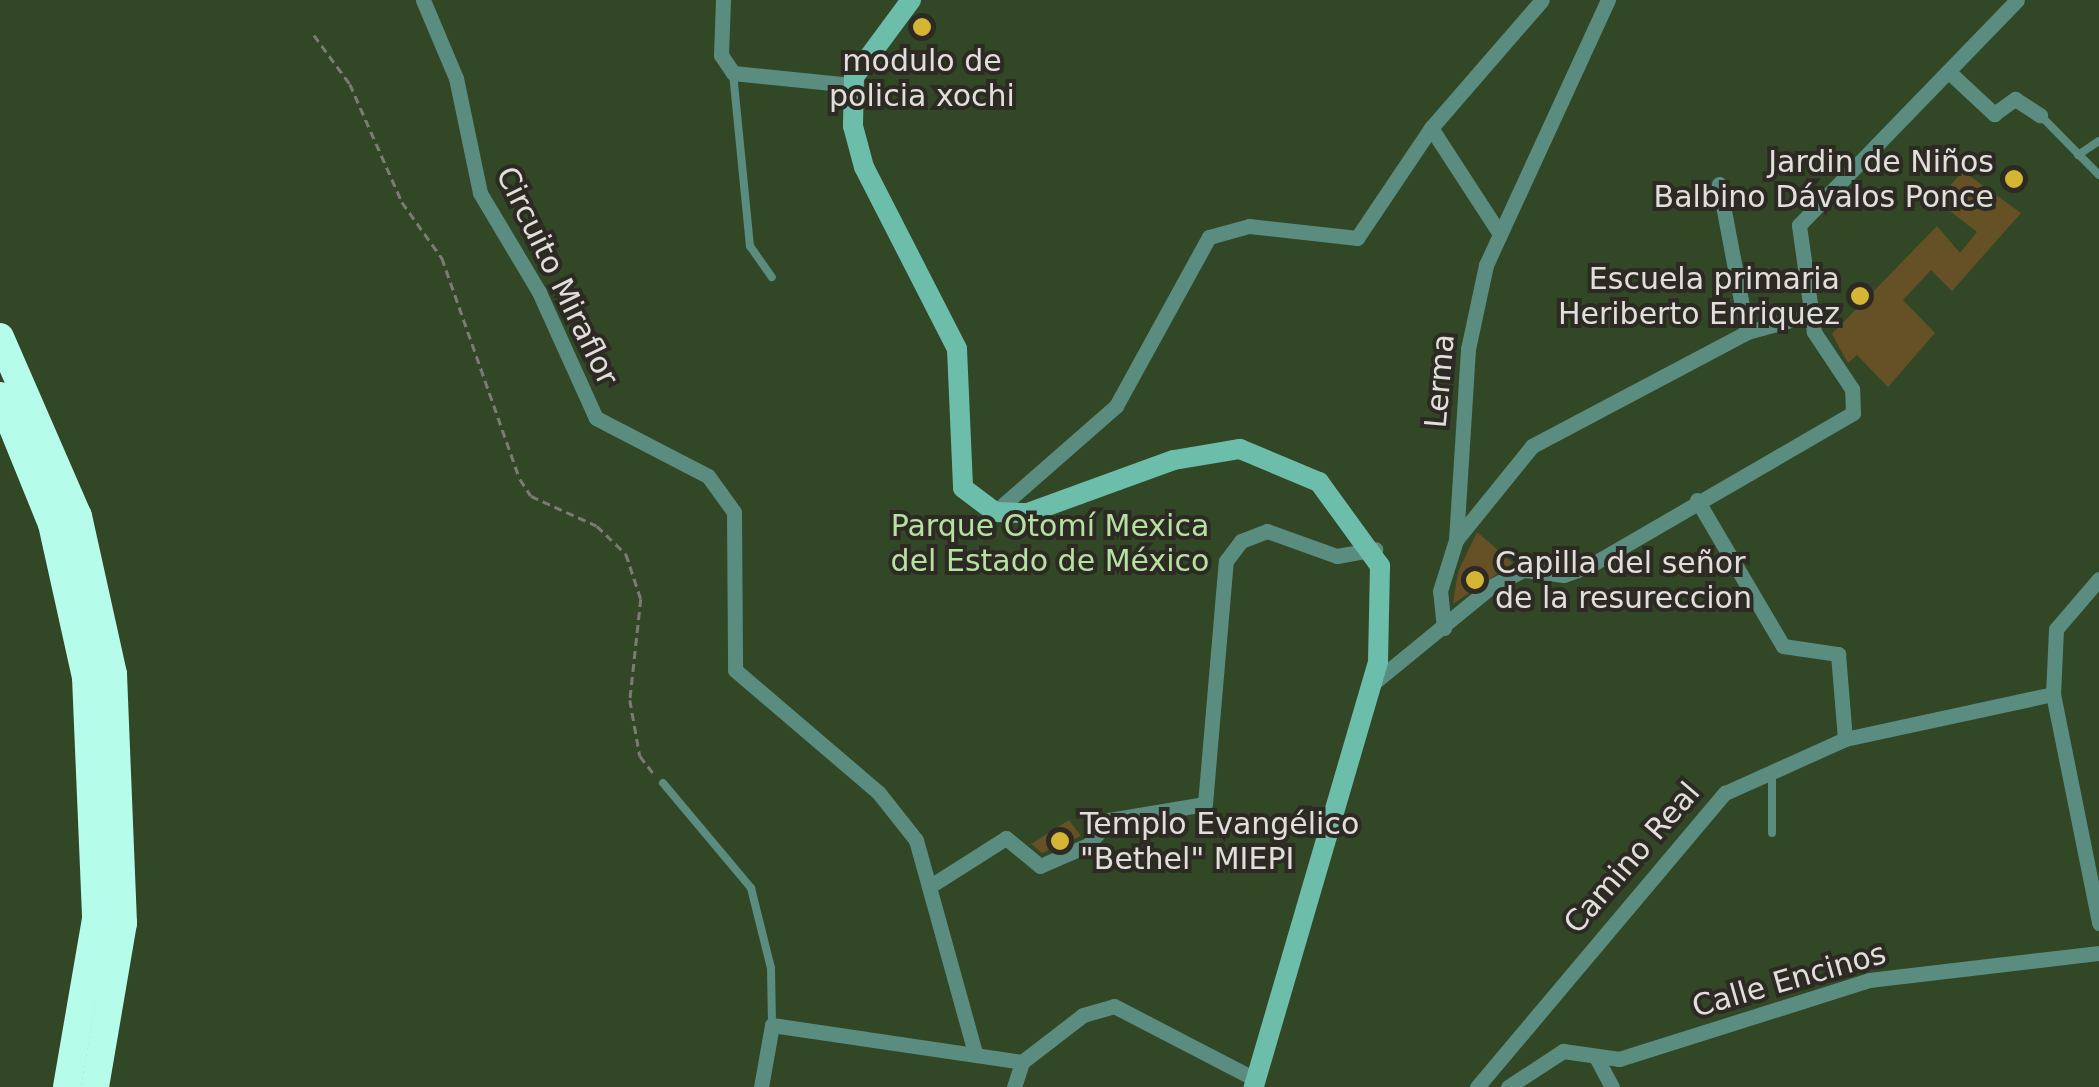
<!DOCTYPE html>
<meta charset="utf-8">
<style>
body{margin:0}
#map{position:relative;width:2099px;height:1087px;overflow:hidden;background:#37342e;font-family:"DejaVu Sans",sans-serif}
div>[style]{position:absolute}
[style*='--x']{left:calc(var(--x)*1px);top:calc(var(--y)*1px);width:calc(var(--w)*1px);rotate:calc(var(--a)*1deg)}
.green>*{inset:0;background:#314726;transform-origin:0 0}
.building>*{inset:0;background:#665126}
.path>*{height:2.5px;margin-top:-1.25px;transform-origin:0;background:repeating-linear-gradient(90deg,#7d7a75 0 8px,transparent 0 13px)}
.lane>*{height:8px;margin:-4px;padding:0 4px;transform-origin:4px;border-radius:4px;background:#5b8c80}
.street>*{height:15px;margin:-7.5px;padding:0 7.5px;transform-origin:7.5px;border-radius:7.5px;background:#5b8c80}
.secondary>*{height:20px;margin:-10px;padding:0 10px;transform-origin:10px;border-radius:10px;background:#6cbeab}
.highway>*{height:28px;margin:-14px;padding:0 14px;transform-origin:14px;border-radius:14px;background:#b5fdea}
.dots>*{width:28px;height:28px;translate:-50% -50%;box-sizing:border-box;border:5px solid #2d2a24;border-radius:50%}
span{translate:-50% -50%;white-space:nowrap;text-align:center;line-height:1.15;-webkit-text-stroke:8px #2d2a24;paint-order:stroke}
.poi-label{font-size:30px;color:#e1dfdb}
.right{translate:-100% -50%;text-align:right}
.left{translate:0 -50%;text-align:left}
.street-label{font-size:30px;color:#e1dfdb}
.park-label{font-size:30px;color:#b6e1a2}
</style>
<div id="map">
<div class="green">
<div style="left:0;top:0;width:2099px;height:1087px"></div>
</div>
<div class="building">
<div style="clip-path:polygon(1963px 171px,2021px 213px,1952px 291px,1931px 270px,1903px 300px,1935px 333px,1888px 387px,1857px 355px,1848px 363px,1832px 334px,1937px 226px,1960px 253px,1977px 232px,1937px 201px)"></div>
<div style="clip-path:polygon(1477px 532px,1513px 563px,1453px 604px,1458px 572px)"></div>
<div style="clip-path:polygon(1069px 820px,1081px 836px,1042px 853px,1031px 844px)"></div>
</div>
<div class="path">
<div style="--x:314;--y:35;--w:61;--a:53.7"></div>
<div style="--x:350;--y:84;--w:129;--a:66.2"></div>
<div style="--x:402;--y:202;--w:69;--a:54.5"></div>
<div style="--x:442;--y:258;--w:234;--a:70.6"></div>
<div style="--x:520;--y:479;--w:20;--a:57"></div>
<div style="--x:531;--y:496;--w:72;--a:24.4"></div>
<div style="--x:597;--y:526;--w:40;--a:44"></div>
<div style="--x:626;--y:554;--w:47;--a:71.6"></div>
<div style="--x:641;--y:599;--w:102;--a:96.2"></div>
<div style="--x:630;--y:700;--w:57;--a:79.9"></div>
<div style="--x:640;--y:756;--w:24;--a:52"></div>
</div>
<div class="lane">
<div style="--x:733;--y:73;--w:174;--a:84.4"></div>
<div style="--x:750;--y:246;--w:38;--a:55"></div>
<div style="--x:2040;--y:115;--w:84;--a:45.5"></div>
<div style="--x:2078;--y:155;--w:25;--a:-34"></div>
<div style="--x:1772;--y:773;--w:60;--a:90"></div>
<div style="--x:663;--y:783;--w:137;--a:50"></div>
<div style="--x:751;--y:888;--w:82;--a:76"></div>
<div style="--x:771;--y:968;--w:57;--a:89"></div>
</div>
<div class="street">
<div style="--x:423;--y:0;--w:85;--a:67.1"></div>
<div style="--x:456;--y:78;--w:117;--a:78.2"></div>
<div style="--x:480;--y:193;--w:115;--a:59.2"></div>
<div style="--x:539;--y:292;--w:138;--a:65.7"></div>
<div style="--x:596;--y:418;--w:126;--a:27.4"></div>
<div style="--x:708;--y:476;--w:44;--a:54.2"></div>
<div style="--x:734;--y:512;--w:158;--a:89.6"></div>
<div style="--x:735;--y:670;--w:188;--a:40.5"></div>
<div style="--x:878;--y:792;--w:61;--a:51.6"></div>
<div style="--x:916;--y:840;--w:217;--a:74.5"></div>
<div style="--x:723;--y:0;--w:55;--a:92.1"></div>
<div style="--x:721;--y:55;--w:22;--a:56"></div>
<div style="--x:733;--y:73;--w:119;--a:5.8"></div>
<div style="--x:1949;--y:72;--w:62;--a:43"></div>
<div style="--x:1994;--y:114;--w:26;--a:-36"></div>
<div style="--x:2015;--y:99;--w:30;--a:33"></div>
<div style="--x:1719;--y:184;--w:151;--a:79.3"></div>
<div style="--x:1498;--y:231;--w:123;--a:-123"></div>
<div style="--x:1431;--y:128;--w:169;--a:-49.1"></div>
<div style="--x:1697;--y:500;--w:169;--a:59.5"></div>
<div style="--x:1783;--y:646;--w:56;--a:8.3"></div>
<div style="--x:1838;--y:654;--w:85;--a:85.3"></div>
<div style="--x:995;--y:512;--w:161;--a:-41.2"></div>
<div style="--x:1116;--y:406;--w:193;--a:-61.2"></div>
<div style="--x:1209;--y:237;--w:41;--a:-15.4"></div>
<div style="--x:1249;--y:226;--w:109;--a:6.3"></div>
<div style="--x:1357;--y:238;--w:133;--a:-56.1"></div>
<div style="--x:1456;--y:540;--w:191;--a:-86.4"></div>
<div style="--x:1468;--y:349;--w:86;--a:-77.9"></div>
<div style="--x:1486;--y:265;--w:292;--a:-65.3"></div>
<div style="--x:2099;--y:579;--w:66;--a:130.7"></div>
<div style="--x:2056;--y:629;--w:65;--a:92.6"></div>
<div style="--x:2053;--y:694;--w:234;--a:78.6"></div>
<div style="--x:1444;--y:628;--w:37;--a:-96"></div>
<div style="--x:1440;--y:591;--w:53;--a:-72.6"></div>
<div style="--x:1456;--y:540;--w:121;--a:-51"></div>
<div style="--x:1532;--y:446;--w:243;--a:-27.9"></div>
<div style="--x:1747;--y:332;--w:64;--a:-15.3"></div>
<div style="--x:1371;--y:685;--w:156;--a:-39.3"></div>
<div style="--x:1492;--y:586;--w:36;--a:-27"></div>
<div style="--x:1524;--y:570;--w:40;--a:7.1"></div>
<div style="--x:1564;--y:575;--w:29;--a:-20"></div>
<div style="--x:1591;--y:565;--w:303;--a:-30.1"></div>
<div style="--x:1853;--y:413;--w:24;--a:-92"></div>
<div style="--x:1852;--y:389;--w:69;--a:-123.7"></div>
<div style="--x:1814;--y:332;--w:108;--a:-98"></div>
<div style="--x:1799;--y:225;--w:313;--a:-45.9"></div>
<div style="--x:935;--y:883;--w:84;--a:-32.4"></div>
<div style="--x:1006;--y:838;--w:44;--a:39.5"></div>
<div style="--x:1040;--y:866;--w:52;--a:-23.6"></div>
<div style="--x:1088;--y:845;--w:33;--a:-50"></div>
<div style="--x:1109;--y:820;--w:97;--a:-9.5"></div>
<div style="--x:1205;--y:804;--w:244;--a:-85.1"></div>
<div style="--x:1226;--y:561;--w:25;--a:-53"></div>
<div style="--x:1241;--y:541;--w:28;--a:-21"></div>
<div style="--x:1267;--y:531;--w:74;--a:19.7"></div>
<div style="--x:1337;--y:556;--w:39;--a:-10"></div>
<div style="--x:1596;--y:1057;--w:34;--a:62"></div>
<div style="--x:761;--y:1087;--w:63;--a:-79.9"></div>
<div style="--x:772;--y:1025;--w:253;--a:8.4"></div>
<div style="--x:1022;--y:1062;--w:77;--a:-37.6"></div>
<div style="--x:1083;--y:1015;--w:32;--a:-16"></div>
<div style="--x:1114;--y:1006;--w:161;--a:27.4"></div>
<div style="--x:1014;--y:1087;--w:26;--a:-72"></div>
<div style="--x:1477;--y:1087;--w:385;--a:-49.9"></div>
<div style="--x:1725;--y:793;--w:132;--a:-24.2"></div>
<div style="--x:1845;--y:739;--w:213;--a:-12.2"></div>
<div style="--x:1508;--y:1087;--w:66;--a:-33.2"></div>
<div style="--x:1563;--y:1051;--w:57;--a:8.1"></div>
<div style="--x:1619;--y:1059;--w:262;--a:-17.5"></div>
<div style="--x:1869;--y:980;--w:232;--a:-6.7"></div>
</div>
<div class="secondary">
<div style="--x:911;--y:0;--w:96;--a:126.5"></div>
<div style="--x:854;--y:77;--w:49;--a:91.2"></div>
<div style="--x:853;--y:126;--w:42;--a:75"></div>
<div style="--x:864;--y:167;--w:204;--a:62.9"></div>
<div style="--x:957;--y:349;--w:139;--a:87.5"></div>
<div style="--x:963;--y:488;--w:40;--a:37"></div>
<div style="--x:995;--y:512;--w:33;--a:2"></div>
<div style="--x:1028;--y:513;--w:155;--a:-20"></div>
<div style="--x:1174;--y:460;--w:67;--a:-9.5"></div>
<div style="--x:1240;--y:449;--w:86;--a:22.7"></div>
<div style="--x:1319;--y:482;--w:104;--a:54"></div>
<div style="--x:1380;--y:566;--w:96;--a:91.2"></div>
<div style="--x:1378;--y:662;--w:443;--a:106.3"></div>
</div>
<div class="highway">
<div style="--x:0;--y:337;--w:195;--a:66.5"></div>
<div style="--x:78;--y:516;--w:162;--a:77.5"></div>
<div style="--x:113;--y:674;--w:249;--a:87.7"></div>
<div style="--x:123;--y:923;--w:166;--a:99.7"></div>
<div style="--x:0;--y:396;--w:138;--a:67.9"></div>
<div style="--x:52;--y:524;--w:157;--a:77.5"></div>
<div style="--x:86;--y:677;--w:242;--a:87.6"></div>
<div style="--x:96;--y:919;--w:170;--a:99.8"></div>
</div>
<div class="dots">
<div style="left:922px;top:27px;background:#d5b534"></div>
<div style="left:2014px;top:179px;background:#d5b534"></div>
<div style="left:1860px;top:296px;background:#d5b534"></div>
<div style="left:1475px;top:580px;background:#d5b534"></div>
<div style="left:1060px;top:841px;background:#d5b534"></div>
</div>
<div class="poi-label">
<span style="left:922px;top:78px">modulo de<br>policia xochi</span>
<span class="right" style="left:1994px;top:179px">Jardin de Niños<br>Balbino Dávalos Ponce</span>
<span class="right" style="left:1840px;top:296px">Escuela primaria<br>Heriberto Enriquez</span>
<span class="left" style="left:1495px;top:580px">Capilla del señor<br>de la resureccion</span>
<span class="left" style="left:1080px;top:841px">Templo Evangélico<br>"Bethel" MIEPI</span>
</div>
<div class="street-label">
<span style="left:557px;top:276px;rotate:64deg">Circuito Miraflor</span>
<span style="left:1440px;top:381px;rotate:-85deg">Lerma</span>
<span style="left:1632px;top:858px;rotate:-49deg">Camino Real</span>
<span style="left:1789px;top:980px;rotate:-16deg">Calle Encinos</span>
</div>
<div class="park-label">
<span style="left:1050px;top:543px">Parque Otomí Mexica<br>del Estado de México</span>
</div>
</div>
